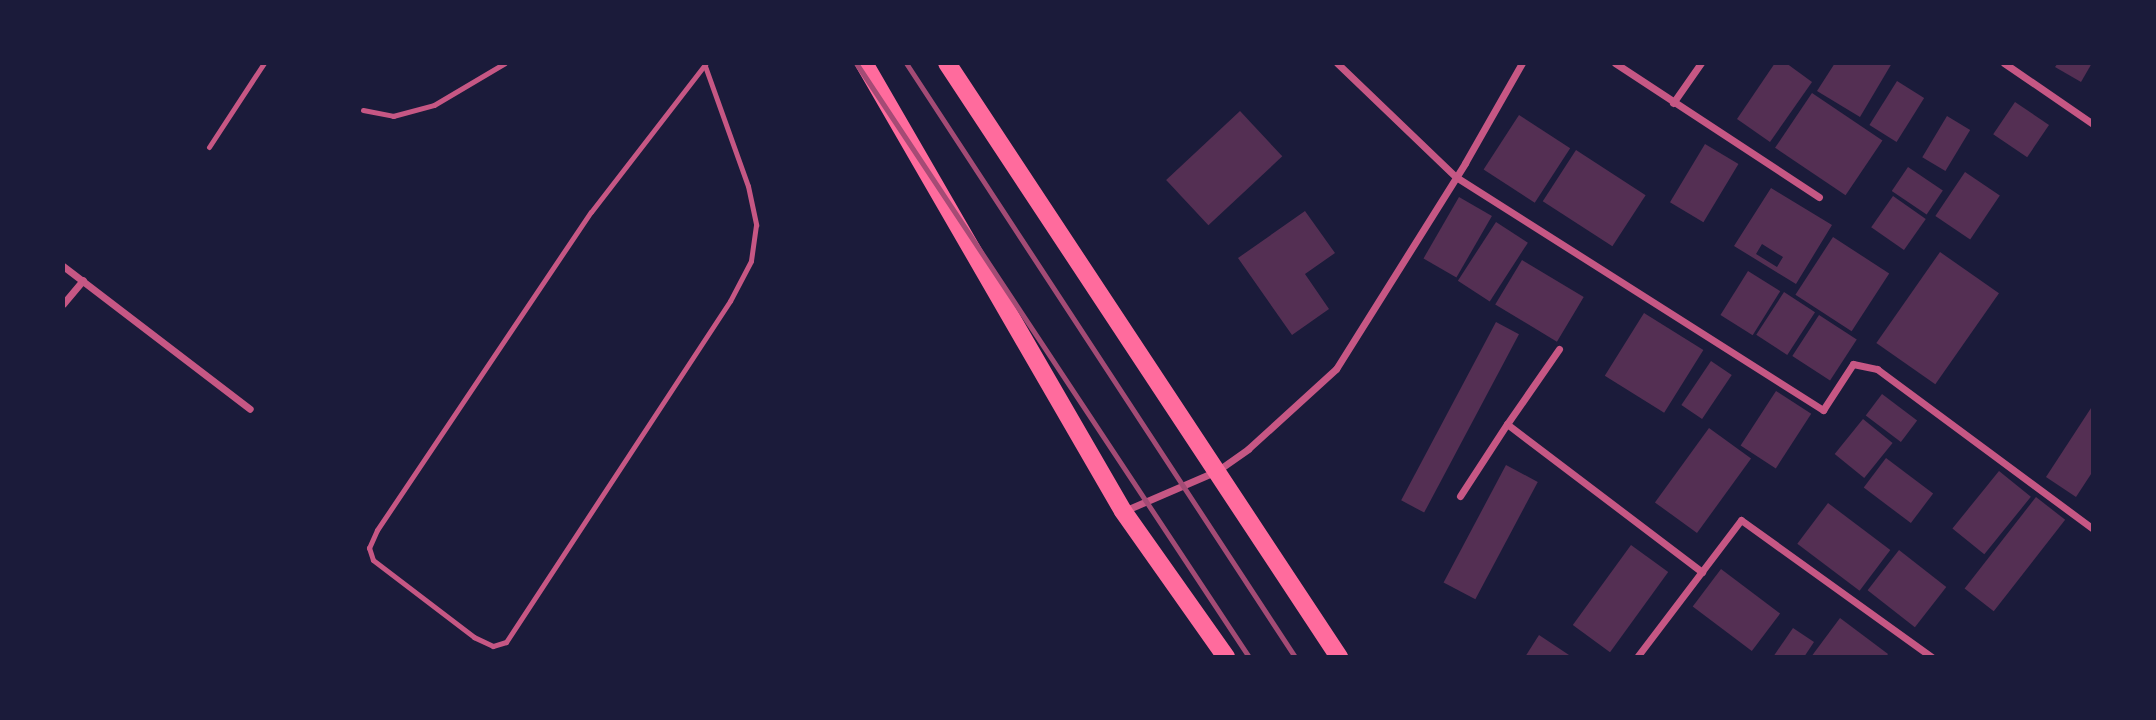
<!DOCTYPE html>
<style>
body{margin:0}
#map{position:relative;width:2156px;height:720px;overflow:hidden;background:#1b1b3a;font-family:"Public Sans",sans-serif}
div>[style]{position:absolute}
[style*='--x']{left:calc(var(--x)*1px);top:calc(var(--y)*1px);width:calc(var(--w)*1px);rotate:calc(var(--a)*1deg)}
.building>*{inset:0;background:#542f53;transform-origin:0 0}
.service>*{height:5px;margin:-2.5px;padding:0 2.5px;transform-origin:2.5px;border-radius:2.5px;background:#c65784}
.minor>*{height:7px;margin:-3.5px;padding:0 3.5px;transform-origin:3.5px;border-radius:3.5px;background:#c65784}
.primary>*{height:18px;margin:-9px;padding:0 9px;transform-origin:9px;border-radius:9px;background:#ff6b9d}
.rail>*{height:5px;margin:-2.5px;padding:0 2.5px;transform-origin:2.5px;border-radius:2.5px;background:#a44b75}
span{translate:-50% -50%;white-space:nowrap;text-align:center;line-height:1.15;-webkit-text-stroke:5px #1b1b3a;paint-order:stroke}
.frame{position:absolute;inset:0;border:65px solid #1b1b3a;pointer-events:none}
</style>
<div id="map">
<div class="building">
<div style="clip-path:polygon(1775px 63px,1786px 63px,1812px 82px,1770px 142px,1737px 119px)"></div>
<div style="clip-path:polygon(1835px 63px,1892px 63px,1860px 117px,1817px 91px)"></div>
<div style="clip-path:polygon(2058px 63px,2092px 63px,2081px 82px,2055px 67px)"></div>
<div style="left:1897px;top:81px;width:32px;height:52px;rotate:32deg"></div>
<div style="left:1812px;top:93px;width:85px;height:66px;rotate:34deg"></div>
<div style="left:2015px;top:102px;width:41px;height:39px;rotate:34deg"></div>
<div style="left:1240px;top:111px;width:62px;height:101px;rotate:47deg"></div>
<div style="left:1519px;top:115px;width:61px;height:65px;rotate:33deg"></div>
<div style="left:1947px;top:116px;width:27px;height:48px;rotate:31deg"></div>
<div style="left:1705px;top:144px;width:39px;height:68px;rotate:31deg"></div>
<div style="left:1576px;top:150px;width:83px;height:61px;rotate:33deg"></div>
<div style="left:1908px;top:167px;width:42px;height:29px;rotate:34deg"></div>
<div style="left:1965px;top:172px;width:42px;height:53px;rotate:34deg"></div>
<div style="clip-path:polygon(evenodd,1771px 188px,1832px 225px,1796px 284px,1734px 246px,1771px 188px,1762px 244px,1783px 257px,1777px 267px,1756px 254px,1762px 244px)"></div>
<div style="left:1893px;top:196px;width:40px;height:38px;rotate:35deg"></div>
<div style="left:1459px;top:197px;width:38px;height:71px;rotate:30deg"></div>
<div style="clip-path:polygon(1305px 211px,1335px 253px,1305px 274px,1329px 309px,1292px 335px,1238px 258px)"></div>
<div style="left:1496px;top:222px;width:38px;height:70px;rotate:33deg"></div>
<div style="left:1833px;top:237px;width:67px;height:69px;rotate:33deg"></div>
<div style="left:1940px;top:252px;width:72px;height:111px;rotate:35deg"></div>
<div style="left:1522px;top:260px;width:72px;height:52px;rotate:31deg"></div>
<div style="left:1748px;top:271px;width:38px;height:52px;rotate:32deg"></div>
<div style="left:1784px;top:292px;width:37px;height:51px;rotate:33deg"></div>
<div style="left:1644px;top:313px;width:70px;height:74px;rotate:32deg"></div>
<div style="left:1819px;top:315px;width:45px;height:49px;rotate:33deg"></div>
<div style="left:1496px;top:322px;width:26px;height:202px;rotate:28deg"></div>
<div style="left:1711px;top:361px;width:25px;height:53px;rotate:34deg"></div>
<div style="left:1776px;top:391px;width:42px;height:65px;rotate:33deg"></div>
<div style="left:1882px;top:394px;width:44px;height:27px;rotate:37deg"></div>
<div style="clip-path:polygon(2093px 405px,2093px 471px,2076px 497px,2046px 477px)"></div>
<div style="left:1863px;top:419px;width:38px;height:45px;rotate:39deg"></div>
<div style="left:1709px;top:428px;width:52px;height:92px;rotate:36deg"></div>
<div style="left:1886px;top:458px;width:59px;height:37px;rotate:37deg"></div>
<div style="left:1506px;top:465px;width:36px;height:133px;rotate:28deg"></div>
<div style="left:1999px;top:471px;width:41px;height:74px;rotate:39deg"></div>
<div style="left:2036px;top:497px;width:37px;height:116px;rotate:38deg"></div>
<div style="left:1828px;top:503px;width:78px;height:51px;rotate:37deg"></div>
<div style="left:1631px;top:545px;width:46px;height:99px;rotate:36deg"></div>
<div style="left:1899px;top:550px;width:60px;height:51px;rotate:38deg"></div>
<div style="left:1721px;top:569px;width:74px;height:47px;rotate:37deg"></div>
<div style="clip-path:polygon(1840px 618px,1888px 654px,1886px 657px,1811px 657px)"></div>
<div style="clip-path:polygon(1793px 628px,1814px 642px,1804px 657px,1773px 657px)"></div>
<div style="clip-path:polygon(1539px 635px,1572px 657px,1525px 657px)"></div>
</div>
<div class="service">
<div style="--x:705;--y:66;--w:127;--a:70.3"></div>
<div style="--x:748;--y:186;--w:40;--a:78"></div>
<div style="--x:756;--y:225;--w:36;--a:98"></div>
<div style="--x:751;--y:261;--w:45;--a:117.7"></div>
<div style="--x:730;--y:301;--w:408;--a:123.3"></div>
<div style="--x:506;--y:642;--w:14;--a:163"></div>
<div style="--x:493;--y:646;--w:21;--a:-155"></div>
<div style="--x:474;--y:637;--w:127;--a:-142.7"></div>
<div style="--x:373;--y:560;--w:13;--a:-108"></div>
<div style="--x:369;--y:548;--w:20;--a:-66"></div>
<div style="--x:377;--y:530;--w:383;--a:-56.1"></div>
<div style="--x:591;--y:212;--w:188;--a:-52.3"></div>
<div style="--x:363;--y:110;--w:31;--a:11"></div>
<div style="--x:393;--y:116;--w:42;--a:-15"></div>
<div style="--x:434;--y:105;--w:82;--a:-30.6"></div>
<div style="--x:209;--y:147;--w:100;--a:-56.8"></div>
</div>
<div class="minor">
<div style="--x:1337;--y:63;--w:165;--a:43.8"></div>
<div style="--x:1456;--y:177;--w:435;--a:32.4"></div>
<div style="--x:1823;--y:410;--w:55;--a:-56.9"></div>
<div style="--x:1853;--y:364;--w:25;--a:12"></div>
<div style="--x:1877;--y:369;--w:269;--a:36.5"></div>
<div style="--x:1615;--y:63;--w:244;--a:33.3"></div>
<div style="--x:2004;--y:63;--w:108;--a:34.4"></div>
<div style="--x:1673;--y:103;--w:49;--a:-55"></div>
<div style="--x:63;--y:266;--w:235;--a:37.4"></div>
<div style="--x:63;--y:304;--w:31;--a:-50"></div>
<div style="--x:1559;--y:349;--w:91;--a:124.7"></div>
<div style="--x:1507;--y:424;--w:245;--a:37.2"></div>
<div style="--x:1460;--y:496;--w:86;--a:-56.9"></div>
<div style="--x:1124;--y:511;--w:101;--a:-23.3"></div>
<div style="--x:1217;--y:471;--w:38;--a:-35"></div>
<div style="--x:1248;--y:449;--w:119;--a:-42.3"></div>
<div style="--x:1336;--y:369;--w:243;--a:-57.9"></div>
<div style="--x:1465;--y:163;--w:115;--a:-60.3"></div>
<div style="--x:1637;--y:657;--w:172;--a:-52.8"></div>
<div style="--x:1741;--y:520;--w:235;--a:35.7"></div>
</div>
<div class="primary">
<div style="--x:864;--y:63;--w:517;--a:59.97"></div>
<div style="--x:1123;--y:511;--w:179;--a:54.8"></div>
<div style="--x:947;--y:63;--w:712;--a:56.58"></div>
</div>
<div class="rail">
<div style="--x:856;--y:63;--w:712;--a:56.51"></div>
<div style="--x:906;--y:63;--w:710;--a:56.78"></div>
</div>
<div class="frame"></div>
</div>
